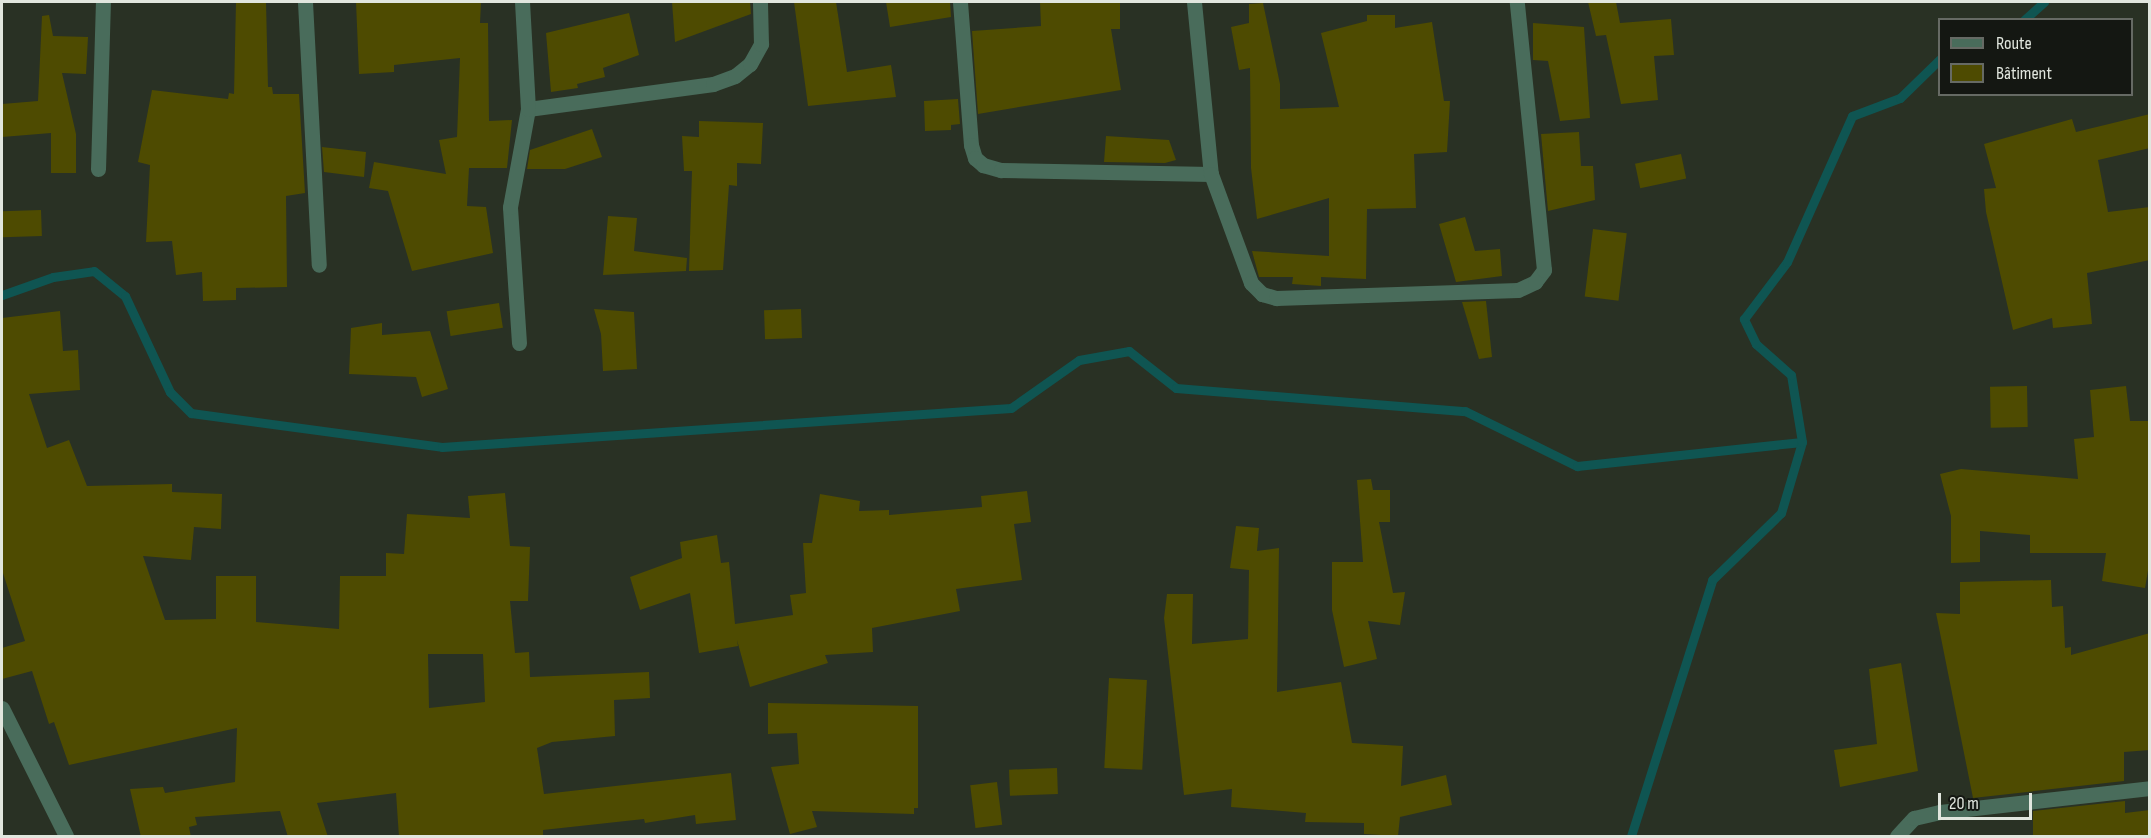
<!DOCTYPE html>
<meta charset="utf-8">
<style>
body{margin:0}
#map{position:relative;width:2151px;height:838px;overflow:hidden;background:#293124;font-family:"Sofia Sans Condensed",sans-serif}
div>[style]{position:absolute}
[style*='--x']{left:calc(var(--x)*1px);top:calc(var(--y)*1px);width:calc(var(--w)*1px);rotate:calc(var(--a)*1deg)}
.stream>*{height:9px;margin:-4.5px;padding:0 4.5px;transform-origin:4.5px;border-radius:4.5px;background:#0f5552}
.building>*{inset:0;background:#4e4b01;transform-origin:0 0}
.minor>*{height:15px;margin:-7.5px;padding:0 7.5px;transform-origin:7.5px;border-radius:7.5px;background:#496c5b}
span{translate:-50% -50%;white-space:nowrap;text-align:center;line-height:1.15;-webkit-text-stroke:4.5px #141712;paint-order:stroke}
.frame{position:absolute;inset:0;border:3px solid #e1e6de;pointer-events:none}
.legend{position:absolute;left:1938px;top:18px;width:195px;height:78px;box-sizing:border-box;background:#141712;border:2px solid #666a64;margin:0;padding:8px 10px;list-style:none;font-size:18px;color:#e1e6de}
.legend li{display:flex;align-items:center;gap:12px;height:30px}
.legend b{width:30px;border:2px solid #666a64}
.scale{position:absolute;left:1938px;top:793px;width:94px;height:27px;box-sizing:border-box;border:3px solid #e1e6de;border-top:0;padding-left:8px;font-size:18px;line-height:21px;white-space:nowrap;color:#e1e6de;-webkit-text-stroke:4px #141712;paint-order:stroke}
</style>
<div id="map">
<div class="stream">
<div style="--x:2024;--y:20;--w:27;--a:-42"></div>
<div style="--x:2;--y:295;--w:54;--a:-19.4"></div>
<div style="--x:53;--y:277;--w:41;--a:-8.3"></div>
<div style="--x:94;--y:271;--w:40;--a:39"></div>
<div style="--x:125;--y:296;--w:106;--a:64.9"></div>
<div style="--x:170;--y:392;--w:30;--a:45"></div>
<div style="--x:191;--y:413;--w:253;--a:7.7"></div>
<div style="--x:442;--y:447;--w:570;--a:-3.92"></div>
<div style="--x:1011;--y:408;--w:83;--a:-35.2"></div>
<div style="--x:1079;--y:360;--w:51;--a:-10.2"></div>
<div style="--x:1129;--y:351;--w:60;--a:38.2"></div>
<div style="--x:1176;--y:388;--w:290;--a:4.6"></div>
<div style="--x:1465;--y:411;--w:125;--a:26.2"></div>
<div style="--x:1577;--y:466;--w:226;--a:-6.1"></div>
<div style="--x:1631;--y:836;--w:269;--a:-72.4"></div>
<div style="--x:1712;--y:580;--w:96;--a:-44.2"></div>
<div style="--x:1781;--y:513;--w:74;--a:-73.5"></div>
<div style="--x:1802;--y:442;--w:68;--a:-99.3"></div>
<div style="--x:1791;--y:375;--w:47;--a:-138.5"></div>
<div style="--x:1756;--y:344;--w:28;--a:-116"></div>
<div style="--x:1744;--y:319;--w:71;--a:-53"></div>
<div style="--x:1787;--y:262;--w:160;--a:-66"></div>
<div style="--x:1852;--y:116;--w:51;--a:-20.6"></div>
<div style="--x:1900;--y:98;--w:56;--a:-44.3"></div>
</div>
<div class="building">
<div style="clip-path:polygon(236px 2px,266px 2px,268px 87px,272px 87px,273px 94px,299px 94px,305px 193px,286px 196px,287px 287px,236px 288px,236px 300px,203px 301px,202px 272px,176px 275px,172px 241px,146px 242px,150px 165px,138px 162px,152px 90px,228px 99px,229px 93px,234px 94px)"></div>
<div style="clip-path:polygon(356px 2px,481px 2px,480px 23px,488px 23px,489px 121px,512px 120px,507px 168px,469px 168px,467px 206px,486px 207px,493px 253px,412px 271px,388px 191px,369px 188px,374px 162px,446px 174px,439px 140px,457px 137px,460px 58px,394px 65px,394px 72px,359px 74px)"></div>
<div style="clip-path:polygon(672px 2px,750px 2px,751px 14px,675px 42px)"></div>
<div style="clip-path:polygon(794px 2px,836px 2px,847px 72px,891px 65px,896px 97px,808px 106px)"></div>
<div style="clip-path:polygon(886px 2px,950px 2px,951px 17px,890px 27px)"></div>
<div style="clip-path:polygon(1040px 2px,1120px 2px,1120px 29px,1111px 29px,1121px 90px,978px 114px,972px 31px,1041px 26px)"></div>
<div style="clip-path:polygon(1588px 2px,1616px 2px,1620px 23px,1671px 19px,1674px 55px,1654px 56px,1658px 100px,1621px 104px,1606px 35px,1596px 36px)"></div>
<div style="clip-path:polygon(1263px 3px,1280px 84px,1280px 109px,1339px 107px,1321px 33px,1367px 21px,1367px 15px,1395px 15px,1395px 28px,1432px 22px,1444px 101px,1450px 101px,1447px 152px,1414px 154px,1416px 208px,1367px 209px,1366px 279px,1321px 277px,1321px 286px,1292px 284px,1293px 277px,1259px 277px,1252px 251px,1329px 256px,1329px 198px,1257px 219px,1251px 168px,1250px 68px,1239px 70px,1231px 27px,1249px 23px,1249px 4px)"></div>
<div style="clip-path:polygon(629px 13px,639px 55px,603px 68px,605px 77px,577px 84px,578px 88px,551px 92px,546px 33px)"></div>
<div style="clip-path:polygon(49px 15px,53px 36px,88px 37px,86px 74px,62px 73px,76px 134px,76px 173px,51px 173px,51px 133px,2px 137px,2px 104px,38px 101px,42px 16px)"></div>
<div style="clip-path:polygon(1533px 23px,1584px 27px,1590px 118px,1560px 121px,1548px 61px,1533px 60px)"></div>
<div style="clip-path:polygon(958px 99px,960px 124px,951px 125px,951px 130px,925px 131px,924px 101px)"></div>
<div style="clip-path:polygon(2150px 114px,2150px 148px,2098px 160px,2108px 212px,2150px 207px,2150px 260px,2087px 273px,2092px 324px,2053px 328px,2052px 318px,2013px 330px,1986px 212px,1984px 189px,1996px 188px,1984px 144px,2072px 119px,2076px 132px)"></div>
<div style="clip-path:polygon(699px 121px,763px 123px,761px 164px,737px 163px,737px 186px,729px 185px,723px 270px,689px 271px,692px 171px,684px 171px,682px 136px,699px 137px)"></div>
<div style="clip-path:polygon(592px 129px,602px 157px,565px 169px,527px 169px,530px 150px)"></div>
<div style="clip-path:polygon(1579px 132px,1581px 166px,1593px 166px,1595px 200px,1548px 211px,1541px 134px)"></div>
<div style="clip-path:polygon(1106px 136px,1169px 140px,1176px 160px,1165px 163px,1104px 162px)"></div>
<div style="clip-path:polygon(322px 147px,366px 152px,364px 177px,324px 172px)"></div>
<div style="left:1681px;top:154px;width:25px;height:47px;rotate:78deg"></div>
<div style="left:41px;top:210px;width:26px;height:39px;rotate:88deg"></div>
<div style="clip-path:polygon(608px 216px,637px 218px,634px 251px,687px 258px,686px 271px,603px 275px)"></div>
<div style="clip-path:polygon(1465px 217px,1475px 251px,1500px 249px,1502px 276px,1456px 282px,1439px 224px)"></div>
<div style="left:1593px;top:229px;width:34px;height:68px;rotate:7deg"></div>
<div style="clip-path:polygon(1486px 301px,1492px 357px,1479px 359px,1462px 302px)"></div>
<div style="left:499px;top:303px;width:25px;height:53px;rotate:81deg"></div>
<div style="clip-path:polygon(594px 309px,634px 312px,637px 369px,603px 371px,601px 334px)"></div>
<div style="left:801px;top:309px;width:29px;height:37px;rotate:88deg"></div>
<div style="clip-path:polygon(evenodd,60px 311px,63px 351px,78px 350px,80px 390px,29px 394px,47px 448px,69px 440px,87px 486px,172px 484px,172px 492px,222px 494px,221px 529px,194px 527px,191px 560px,143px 556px,165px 620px,216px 619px,216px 576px,256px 576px,256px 622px,339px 629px,340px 576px,386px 576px,386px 553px,404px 554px,407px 514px,470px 518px,468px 496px,505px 493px,510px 546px,530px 547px,528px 601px,510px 601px,515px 653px,529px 652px,530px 677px,649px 672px,650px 698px,614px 700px,615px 736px,552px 742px,537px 748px,544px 794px,731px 773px,736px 820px,696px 824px,695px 815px,645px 823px,644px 819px,543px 830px,543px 837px,399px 837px,396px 793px,317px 803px,328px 837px,288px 837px,280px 811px,195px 817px,197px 825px,189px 827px,191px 837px,141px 837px,130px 789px,163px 787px,165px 793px,235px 782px,237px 728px,69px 765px,54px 722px,49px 724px,32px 671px,2px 679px,2px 648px,25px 641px,2px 570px,2px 318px,60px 311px,428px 654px,483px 654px,485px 702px,429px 708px,428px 654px)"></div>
<div style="clip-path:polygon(382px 323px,382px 335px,430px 331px,448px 389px,422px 397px,416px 377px,349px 374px,351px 328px)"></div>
<div style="left:2027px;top:386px;width:41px;height:37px;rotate:89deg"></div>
<div style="clip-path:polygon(2126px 386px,2130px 421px,2150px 421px,2150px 559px,2145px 588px,2102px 581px,2106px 553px,2030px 553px,2030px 535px,1980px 531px,1980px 562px,1951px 563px,1951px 516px,1940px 474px,1961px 469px,2078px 479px,2074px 439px,2094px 437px,2090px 390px)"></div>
<div style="clip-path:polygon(1371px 479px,1373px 490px,1390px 490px,1390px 522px,1379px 522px,1393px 593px,1405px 592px,1400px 625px,1368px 621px,1377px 659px,1344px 667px,1332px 610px,1332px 562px,1363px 562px,1357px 480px)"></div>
<div style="clip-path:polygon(1027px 491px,1031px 522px,1014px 524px,1022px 580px,956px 589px,960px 611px,872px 628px,873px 652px,825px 655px,828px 663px,750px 687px,737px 640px,738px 646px,699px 653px,690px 593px,640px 610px,630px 577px,682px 558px,680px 542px,717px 535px,721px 563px,729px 562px,735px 624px,793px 615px,790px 595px,806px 593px,803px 543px,812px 543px,820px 494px,860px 501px,859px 511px,889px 510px,889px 515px,982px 507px,981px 496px)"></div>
<div style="clip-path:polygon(1236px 526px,1259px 528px,1257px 551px,1279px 548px,1277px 692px,1341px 682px,1352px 743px,1403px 746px,1401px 786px,1446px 775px,1452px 805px,1400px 817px,1398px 836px,1364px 834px,1364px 823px,1305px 822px,1306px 813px,1231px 807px,1232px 789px,1184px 795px,1164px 618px,1167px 594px,1193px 594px,1192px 644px,1248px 639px,1249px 570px,1230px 568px)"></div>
<div style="clip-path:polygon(2051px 580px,2052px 607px,2063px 606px,2065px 648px,2071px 647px,2071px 655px,2150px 633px,2150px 750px,2124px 752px,2124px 781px,1973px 798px,1936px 613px,1960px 614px,1960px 582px)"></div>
<div style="clip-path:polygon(1901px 663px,1918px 771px,1840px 787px,1834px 750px,1877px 744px,1869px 669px)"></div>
<div style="left:1109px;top:678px;width:38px;height:90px;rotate:3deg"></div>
<div style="clip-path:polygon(768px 703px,918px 706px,918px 808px,914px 808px,914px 814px,812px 811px,817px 827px,790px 834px,771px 767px,799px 764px,797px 733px,768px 734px)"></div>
<div style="left:1057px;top:768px;width:26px;height:48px;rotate:88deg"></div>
<div style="left:997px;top:782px;width:43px;height:27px;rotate:83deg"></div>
<div style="clip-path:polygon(2125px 801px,2125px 813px,2150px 810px,2150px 837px,2033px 837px,2033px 811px)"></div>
</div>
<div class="minor">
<div style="--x:305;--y:2;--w:263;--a:87"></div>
<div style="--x:960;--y:2;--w:143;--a:85.6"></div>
<div style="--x:971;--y:145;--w:14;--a:73"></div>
<div style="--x:975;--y:158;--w:11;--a:41"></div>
<div style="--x:983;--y:165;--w:19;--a:16"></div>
<div style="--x:1001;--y:170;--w:210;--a:1.1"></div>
<div style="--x:1194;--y:2;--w:173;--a:84.4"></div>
<div style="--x:1211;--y:174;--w:116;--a:69.8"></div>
<div style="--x:1251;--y:283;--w:16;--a:45"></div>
<div style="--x:1262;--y:294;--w:15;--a:16"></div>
<div style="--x:1276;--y:298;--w:242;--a:-1.9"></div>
<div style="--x:1518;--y:290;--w:19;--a:-25"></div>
<div style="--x:1535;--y:282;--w:15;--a:-53"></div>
<div style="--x:1544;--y:270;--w:269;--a:-95.8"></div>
<div style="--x:528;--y:109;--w:187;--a:-7.7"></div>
<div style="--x:713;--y:84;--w:23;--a:-20"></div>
<div style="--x:735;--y:76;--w:19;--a:-39"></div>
<div style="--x:750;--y:64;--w:23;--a:-61"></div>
<div style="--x:761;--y:44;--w:42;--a:-91.4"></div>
<div style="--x:98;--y:169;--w:167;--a:-88.3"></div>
<div style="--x:519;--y:343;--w:136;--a:-93.8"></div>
<div style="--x:510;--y:207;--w:100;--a:-79.6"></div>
<div style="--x:528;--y:109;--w:107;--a:-93.2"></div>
<div style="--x:2;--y:708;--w:143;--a:63.4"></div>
<div style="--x:1897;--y:836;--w:25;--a:-47"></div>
<div style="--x:1914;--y:818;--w:27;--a:-13"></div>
<div style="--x:1940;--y:812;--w:211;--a:-6.5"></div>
</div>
<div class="frame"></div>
<ul class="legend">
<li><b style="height:8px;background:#496c5b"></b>Route</li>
<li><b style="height:16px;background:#4e4b01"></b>Bâtiment</li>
</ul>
<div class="scale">20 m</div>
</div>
